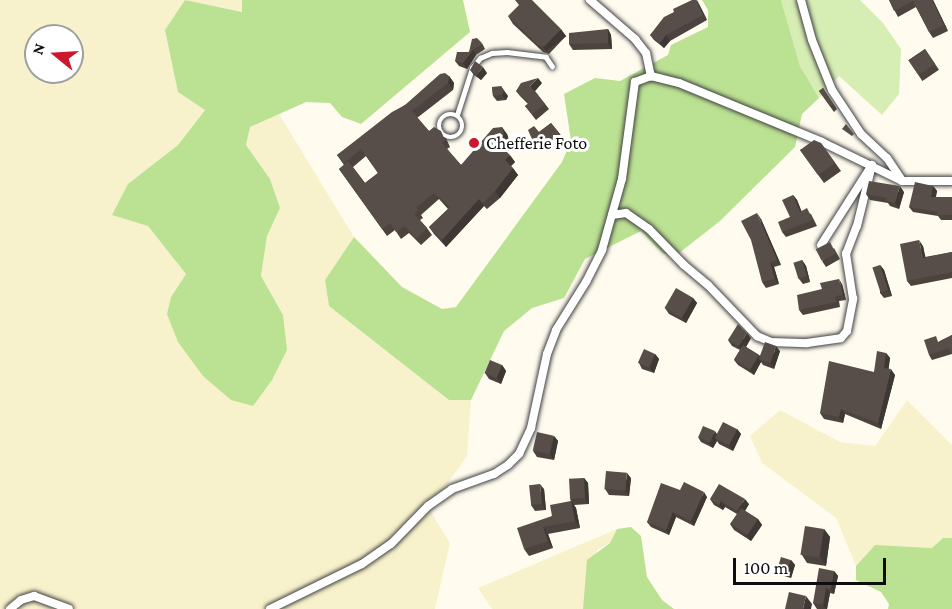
<!DOCTYPE html>
<style>
body{margin:0}
#map{position:relative;width:952px;height:609px;overflow:hidden;background:#fffbef;font-family:"Crimson Pro",serif}
div>[style]{position:absolute}
[style*='--x']{left:calc(var(--x)*1px);top:calc(var(--y)*1px);width:calc(var(--w)*1px);rotate:calc(var(--a)*1deg)}
.farmland>*{inset:0;background:#f8f2cc}
.green>*{inset:0;background:#d6eeb4}
.forest>*{inset:0;background:#bbe192}
.roads{filter:drop-shadow(0 0 2px #414141) drop-shadow(0 0 2px #414141)}
.service>*{height:4.5px;margin:-2.25px;padding:0 2.25px;transform-origin:2.25px;border-radius:2.25px;background:#fff}
.service>.ring{margin:-2.25px;padding:0;box-sizing:content-box;background:none;border:4.5px solid #fff;border-radius:50%}
.minor>*{height:8px;margin:-4px;padding:0 4px;transform-origin:4px;border-radius:4px;background:#fff}
.wall>*{inset:0;background:#4c433f;transform-origin:0 0}
.shaded-wall>*{inset:0;background:#3e3733;transform-origin:0 0}
.building>*{inset:0;background:#584e49;transform-origin:0 0}
.dots>*{width:16px;height:16px;translate:-50% -50%;box-sizing:border-box;border:3px solid #fff;border-radius:50%}
span{translate:-50% -50%;white-space:nowrap;text-align:center;line-height:1.15;-webkit-text-stroke:6px #fff;paint-order:stroke}
.poi-label{font-size:18px;color:#0e0e0e}
.left{translate:0 -50%;text-align:left}
.north{position:absolute;left:24px;top:24px;width:60px;height:60px;box-sizing:border-box;background:#fff;border:2px solid #9f9f9f;border-radius:50%;rotate:288deg;font-size:16px;font-weight:700;line-height:24px;text-align:center;color:#0e0e0e}
.north::after{content:'';display:block;margin:auto;width:21px;height:27px;background:#cd172c;clip-path:polygon(50% 0,100% 100%,50% 72%,0 100%)}
.scale{position:absolute;left:733px;top:558px;width:153px;height:27px;box-sizing:border-box;border:3px solid #0e0e0e;border-top:0;padding-left:8px;font-size:18px;line-height:21px;white-space:nowrap;color:#0e0e0e;-webkit-text-stroke:4px #fff;paint-order:stroke}
</style>
<div id="map">
<div class="farmland">
<div style="clip-path:polygon(evenodd,0 0,242px 0,243px 12px,185px 0,166px 30px,178px 92px,205px 109px,178px 145px,128px 184px,148px 226px,186px 274px,171px 297px,283px 315px,261px 276px,267px 236px,280px 208px,270px 179px,246px 145px,250px 127px,279px 114px,354px 237px,325px 280px,329px 306px,449px 400px,471px 400px,467px 456px,429px 509px,450px 543px,435px 609px,0 609px,0 0,36px 36px,72px 36px,72px 72px,36px 72px,36px 36px)"></div>
<div style="clip-path:polygon(907px 400px,952px 445px,952px 538px,943px 538px,932px 548px,875px 545px,856px 566px,836px 518px,762px 463px,750px 436px,780px 410px,840px 442px,875px 446px)"></div>
<div style="clip-path:polygon(617px 529px,610px 543px,597px 550px,583px 609px,492px 609px,478px 588px)"></div>
</div>
<div class="green">
<div style="clip-path:polygon(781px 0,860px 0,883px 23px,901px 49px,899px 94px,882px 115px,839px 76px,819px 98px,800px 66px)"></div>
</div>
<div class="forest">
<div style="clip-path:polygon(185px 0,242px 12px,242px 0,463px 0,470px 32px,361px 124px,342px 117px,330px 103px,306px 102px,250px 127px,246px 145px,270px 179px,280px 208px,267px 236px,261px 276px,283px 315px,287px 350px,272px 380px,253px 406px,231px 400px,203px 376px,178px 342px,167px 314px,171px 297px,186px 274px,148px 226px,112px 215px,128px 184px,178px 145px,205px 110px,178px 92px,165px 30px)"></div>
<div style="clip-path:polygon(702px 0,781px 0,800px 66px,819px 98px,802px 114px,795px 147px,720px 221px,674px 257px,662px 253px,641px 231px,585px 259px,564px 298px,532px 308px,504px 331px,471px 400px,449px 400px,329px 306px,325px 280px,354px 237px,402px 287px,442px 309px,456px 307px,562px 162px,571px 141px,564px 94px,595px 78px,620px 81px,668px 55px,671px 45px,708px 27px,708px 10px)"></div>
<div style="clip-path:polygon(631px 527px,641px 536px,647px 577px,662px 600px,674px 609px,583px 609px,587px 560px,610px 543px,617px 529px)"></div>
<div style="clip-path:polygon(943px 538px,952px 538px,952px 609px,888px 609px,889px 604px,881px 592px,856px 580px,856px 566px,875px 545px,932px 548px)"></div>
</div>
<div class="roads">
<div class="service">
<div class="ring" style="left:439px;top:114px;width:19.5px;height:19.5px"></div>
<div style="--x:457;--y:115;--w:49;--a:-72.3"></div>
<div style="--x:472;--y:68;--w:13;--a:-51"></div>
<div style="--x:480;--y:58;--w:13;--a:-23"></div>
<div style="--x:492;--y:53;--w:15;--a:-4"></div>
<div style="--x:507;--y:52;--w:39;--a:7"></div>
<div style="--x:546;--y:57;--w:11;--a:56"></div>
</div>
<div class="minor">
<div style="--x:590;--y:0;--w:60;--a:40.9"></div>
<div style="--x:635;--y:39;--w:18;--a:52"></div>
<div style="--x:646;--y:53;--w:24;--a:78"></div>
<div style="--x:801;--y:0;--w:41;--a:74.6"></div>
<div style="--x:812;--y:40;--w:54;--a:68.2"></div>
<div style="--x:832;--y:90;--w:53;--a:56.6"></div>
<div style="--x:861;--y:134;--w:35;--a:43"></div>
<div style="--x:887;--y:158;--w:27;--a:56"></div>
<div style="--x:612;--y:215;--w:14;--a:-8"></div>
<div style="--x:626;--y:213;--w:28;--a:35"></div>
<div style="--x:649;--y:229;--w:50;--a:45.8"></div>
<div style="--x:684;--y:265;--w:31;--a:40"></div>
<div style="--x:708;--y:285;--w:71;--a:46.1"></div>
<div style="--x:757;--y:336;--w:15;--a:23"></div>
<div style="--x:771;--y:342;--w:36;--a:2"></div>
<div style="--x:807;--y:343;--w:34;--a:-8"></div>
<div style="--x:841;--y:338;--w:9;--a:-49"></div>
<div style="--x:847;--y:331;--w:33;--a:-79"></div>
<div style="--x:853;--y:299;--w:46;--a:-98.8"></div>
<div style="--x:846;--y:254;--w:30;--a:-69"></div>
<div style="--x:857;--y:226;--w:63;--a:-76.2"></div>
<div style="--x:872;--y:165;--w:95;--a:122.5"></div>
<div style="--x:10;--y:609;--w:14;--a:-39"></div>
<div style="--x:21;--y:600;--w:14;--a:-17"></div>
<div style="--x:34;--y:596;--w:37;--a:20"></div>
<div style="--x:270;--y:609;--w:102;--a:-26.1"></div>
<div style="--x:362;--y:564;--w:35;--a:-35"></div>
<div style="--x:391;--y:544;--w:53;--a:-45.8"></div>
<div style="--x:428;--y:506;--w:29;--a:-35"></div>
<div style="--x:452;--y:489;--w:45;--a:-19.7"></div>
<div style="--x:494;--y:474;--w:17;--a:-33"></div>
<div style="--x:508;--y:465;--w:16;--a:-45"></div>
<div style="--x:519;--y:454;--w:29;--a:-65"></div>
<div style="--x:531;--y:428;--w:76;--a:-77.8"></div>
<div style="--x:547;--y:354;--w:26;--a:-69"></div>
<div style="--x:556;--y:330;--w:57;--a:-58"></div>
<div style="--x:586;--y:282;--w:36;--a:-63"></div>
<div style="--x:602;--y:250;--w:74;--a:-74.3"></div>
<div style="--x:622;--y:179;--w:98;--a:-82.4"></div>
<div style="--x:635;--y:82;--w:17;--a:-21"></div>
<div style="--x:651;--y:76;--w:29;--a:14"></div>
<div style="--x:679;--y:83;--w:155;--a:22.4"></div>
<div style="--x:822;--y:142;--w:89;--a:26"></div>
<div style="--x:902;--y:181;--w:50;--a:0"></div>
</div>
</div>
<div class="wall">
<div style="clip-path:polygon(697px 0,707px 20px,670px 41px,664px 48px,654px 40px,650px 35px)"></div>
<div style="clip-path:polygon(889px 0,933px 0,948px 31px,933px 38px,929px 32px,916px 7px,898px 17px)"></div>
<div style="clip-path:polygon(508px 16px,566px 36px,549px 54px,543px 52px,513px 24px)"></div>
<div style="clip-path:polygon(608px 29px,611px 35px,612px 49px,573px 50px,569px 44px)"></div>
<div style="clip-path:polygon(482px 43px,485px 49px,476px 55px,467px 69px,459px 66px,455px 61px)"></div>
<div style="left:925px;top:49px;width:25px;height:20px;rotate:56deg"></div>
<div style="clip-path:polygon(470px 70px,487px 73px,481px 80px,474px 75px)"></div>
<div style="clip-path:polygon(evenodd,449px 76px,454px 83px,453px 90px,417px 118px,429px 131px,446px 138px,450px 147px,447px 149px,461px 165px,507px 134px,509px 140px,503px 148px,515px 162px,511px 166px,518px 175px,500px 198px,487px 209px,484px 206px,446px 247px,434px 234px,429px 227px,448px 209px,439px 199px,421px 215px,423px 218px,420px 220px,427px 228px,432px 235px,421px 245px,409px 233px,401px 239px,395px 230px,387px 236px,339px 169px,344px 165px,337px 155px,405px 105px,449px 76px,366px 156px,378px 173px,365px 183px,353px 167px,366px 156px)"></div>
<div style="clip-path:polygon(542px 83px,535px 91px,549px 109px,536px 120px,525px 106px,528px 104px,520px 96px,516px 91px)"></div>
<div style="clip-path:polygon(492px 87px,508px 96px,506px 100px,497px 101px,493px 96px)"></div>
<div style="clip-path:polygon(823px 88px,837px 109px,834px 112px,819px 91px)"></div>
<div style="clip-path:polygon(551px 123px,564px 139px,556px 145px,554px 142px,546px 151px,539px 151px,535px 146px,539px 132px)"></div>
<div style="clip-path:polygon(821px 143px,841px 171px,824px 183px,800px 150px)"></div>
<div style="clip-path:polygon(933px 186px,937px 191px,936px 197px,952px 197px,952px 220px,941px 220px,938px 216px,913px 212px,909px 207px)"></div>
<div style="clip-path:polygon(904px 192px,899px 209px,890px 206px,888px 203px,870px 200px,866px 194px)"></div>
<div style="clip-path:polygon(793px 195px,797px 200px,801px 211px,811px 214px,817px 226px,786px 237px,782px 232px,790px 217px)"></div>
<div style="clip-path:polygon(761px 219px,781px 265px,774px 267px,779px 284px,766px 288px,762px 282px)"></div>
<div style="clip-path:polygon(923px 246px,925px 257px,952px 252px,952px 278px,911px 286px,907px 281px)"></div>
<div style="clip-path:polygon(834px 248px,840px 259px,826px 267px,822px 261px)"></div>
<div style="clip-path:polygon(802px 260px,806px 266px,810px 282px,803px 284px,799px 279px)"></div>
<div style="clip-path:polygon(880px 265px,884px 270px,892px 296px,884px 298px,880px 293px)"></div>
<div style="clip-path:polygon(842px 284px,846px 300px,839px 301px,840px 307px,803px 315px,799px 310px)"></div>
<div style="clip-path:polygon(693px 298px,697px 303px,686px 323px,669px 314px,665px 308px)"></div>
<div style="clip-path:polygon(952px 335px,952px 354px,932px 360px,929px 355px,940px 341px)"></div>
<div style="clip-path:polygon(751px 338px,746px 347px,759px 355px,760px 357px,780px 351px,774px 369px,763px 365px,761px 362px,754px 375px,738px 365px,734px 360px,740px 350px,732px 346px,728px 340px)"></div>
<div style="clip-path:polygon(886px 353px,890px 358px,888px 369px,895px 375px,881px 429px,845px 414px,843px 423px,824px 419px,820px 413px,874px 372px)"></div>
<div style="clip-path:polygon(655px 354px,659px 359px,654px 373px,642px 369px,639px 363px)"></div>
<div style="clip-path:polygon(502px 365px,506px 371px,501px 384px,489px 379px,485px 373px)"></div>
<div style="clip-path:polygon(737px 429px,741px 434px,733px 451px,719px 444px,717px 441px,713px 448px,701px 442px,698px 437px,717px 434px)"></div>
<div style="clip-path:polygon(554px 436px,558px 441px,554px 460px,537px 457px,533px 451px)"></div>
<div style="clip-path:polygon(584px 478px,588px 483px,589px 504px,574px 505px,576px 508px,580px 528px,548px 534px,553px 548px,529px 556px,524px 549px,552px 516px,571px 501px,570px 499px)"></div>
<div style="clip-path:polygon(631px 478px,629px 496px,609px 495px,605px 489px)"></div>
<div style="clip-path:polygon(544px 489px,546px 510px,535px 511px,531px 505px)"></div>
<div style="clip-path:polygon(680px 490px,707px 497px,694px 526px,676px 517px,669px 535px,651px 527px,647px 522px)"></div>
<div style="clip-path:polygon(710px 499px,749px 504px,745px 511px,758px 519px,762px 525px,751px 541px,734px 530px,730px 524px,737px 514px,725px 507px,723px 510px,714px 505px)"></div>
<div style="clip-path:polygon(824px 529px,830px 537px,826px 566px,807px 563px,802px 555px)"></div>
<div style="clip-path:polygon(791px 560px,795px 565px,791px 578px,781px 575px,777px 569px)"></div>
<div style="clip-path:polygon(834px 571px,838px 576px,834px 594px,830px 593px,827px 609px,817px 609px,813px 603px)"></div>
</div>
<div class="shaded-wall">
<div style="clip-path:polygon(697px 0,707px 20px,703px 15px)"></div>
<div style="clip-path:polygon(932px 0,933px 0,948px 31px,944px 25px)"></div>
<div style="left:561px;top:29px;width:9px;height:25px;rotate:54deg"></div>
<div style="clip-path:polygon(608px 29px,611px 35px,612px 49px,608px 43px)"></div>
<div style="clip-path:polygon(666px 35px,670px 41px,664px 48px,660px 43px)"></div>
<div style="clip-path:polygon(473px 50px,476px 55px,467px 69px,463px 63px)"></div>
<div style="clip-path:polygon(483px 67px,487px 73px,481px 80px,477px 75px)"></div>
<div style="clip-path:polygon(449px 76px,454px 83px,453px 90px,448px 83px)"></div>
<div style="clip-path:polygon(538px 78px,542px 83px,534px 92px,530px 86px)"></div>
<div style="clip-path:polygon(501px 86px,508px 96px,506px 100px,502px 95px)"></div>
<div style="clip-path:polygon(502px 127px,507px 134px,509px 140px,501px 150px,497px 143px)"></div>
<div style="clip-path:polygon(510px 155px,515px 162px,510px 167px,505px 160px)"></div>
<div style="clip-path:polygon(513px 168px,518px 175px,500px 198px,495px 191px)"></div>
<div style="clip-path:polygon(900px 186px,904px 192px,899px 209px,895px 203px)"></div>
<div style="clip-path:polygon(933px 186px,937px 191px,934px 202px,931px 197px)"></div>
<div style="clip-path:polygon(793px 195px,797px 200px,804px 217px,800px 212px)"></div>
<div style="clip-path:polygon(479px 199px,484px 206px,446px 247px,442px 240px)"></div>
<div style="clip-path:polygon(757px 213px,761px 219px,781px 265px,777px 260px)"></div>
<div style="clip-path:polygon(919px 240px,923px 246px,927px 264px,923px 258px)"></div>
<div style="clip-path:polygon(802px 260px,806px 266px,810px 282px,807px 276px)"></div>
<div style="clip-path:polygon(770px 262px,774px 267px,779px 284px,775px 279px)"></div>
<div style="clip-path:polygon(880px 265px,884px 270px,892px 296px,888px 290px)"></div>
<div style="clip-path:polygon(839px 279px,842px 284px,846px 300px,843px 295px)"></div>
<div style="clip-path:polygon(693px 298px,697px 303px,686px 323px,682px 317px)"></div>
<div style="clip-path:polygon(747px 333px,751px 338px,743px 352px,739px 346px)"></div>
<div style="clip-path:polygon(776px 346px,780px 351px,774px 369px,771px 363px)"></div>
<div style="clip-path:polygon(886px 353px,890px 358px,888px 374px,884px 368px)"></div>
<div style="clip-path:polygon(655px 354px,659px 359px,654px 373px,650px 368px)"></div>
<div style="clip-path:polygon(759px 355px,763px 360px,759px 359px,761px 362px,754px 375px,750px 369px)"></div>
<div style="clip-path:polygon(502px 365px,506px 371px,501px 384px,497px 378px)"></div>
<div style="clip-path:polygon(891px 369px,895px 375px,881px 429px,878px 423px)"></div>
<div style="clip-path:polygon(841px 409px,845px 414px,843px 423px,839px 417px)"></div>
<div style="clip-path:polygon(737px 429px,741px 434px,733px 451px,729px 445px)"></div>
<div style="clip-path:polygon(715px 431px,719px 437px,715px 438px,717px 441px,713px 448px,709px 443px)"></div>
<div style="clip-path:polygon(554px 436px,558px 441px,554px 460px,550px 455px)"></div>
<div style="clip-path:polygon(627px 473px,631px 478px,629px 496px,625px 490px)"></div>
<div style="clip-path:polygon(584px 478px,588px 483px,589px 504px,585px 498px)"></div>
<div style="clip-path:polygon(540px 484px,544px 489px,546px 510px,542px 504px)"></div>
<div style="clip-path:polygon(704px 492px,707px 497px,694px 526px,691px 521px)"></div>
<div style="clip-path:polygon(745px 499px,749px 504px,741px 517px,737px 511px)"></div>
<div style="clip-path:polygon(571px 501px,576px 508px,580px 528px,575px 521px)"></div>
<div style="clip-path:polygon(721px 501px,725px 507px,723px 510px,719px 505px)"></div>
<div style="clip-path:polygon(673px 512px,676px 517px,669px 535px,666px 530px)"></div>
<div style="clip-path:polygon(758px 519px,762px 525px,751px 541px,747px 536px)"></div>
<div style="clip-path:polygon(543px 527px,548px 534px,553px 548px,548px 541px)"></div>
<div style="clip-path:polygon(824px 529px,830px 537px,826px 566px,820px 557px)"></div>
<div style="clip-path:polygon(791px 560px,795px 565px,791px 578px,787px 572px)"></div>
<div style="clip-path:polygon(834px 571px,838px 576px,834px 594px,831px 589px)"></div>
<div style="clip-path:polygon(826px 588px,830px 593px,827px 609px,826px 609px,823px 605px)"></div>
<div style="clip-path:polygon(806px 596px,812px 604px,811px 609px,803px 609px)"></div>
</div>
<div class="building">
<div style="clip-path:polygon(515px 0,532px 0,561px 29px,544px 47px,538px 45px,508px 16px,519px 5px)"></div>
<div style="clip-path:polygon(692px 0,696px 0,703px 15px,666px 35px,660px 43px,650px 35px,664px 17px,674px 12px,673px 9px)"></div>
<div style="clip-path:polygon(889px 0,932px 0,944px 25px,929px 32px,913px 1px,894px 11px)"></div>
<div style="clip-path:polygon(608px 29px,608px 43px,569px 44px,569px 33px)"></div>
<div style="clip-path:polygon(477px 38px,482px 43px,473px 50px,463px 63px,455px 61px,457px 52px,469px 52px,472px 39px)"></div>
<div style="left:925px;top:49px;width:18px;height:20px;rotate:56deg"></div>
<div style="clip-path:polygon(475px 61px,483px 67px,477px 75px,470px 70px)"></div>
<div style="clip-path:polygon(445px 73px,449px 76px,448px 83px,412px 111px,429px 131px,434px 127px,441px 131px,445px 140px,442px 143px,461px 165px,493px 128px,502px 127px,504px 134px,497px 143px,510px 155px,505px 160px,513px 168px,495px 191px,483px 203px,479px 199px,442px 240px,429px 227px,450px 207px,434px 193px,416px 208px,418px 211px,414px 214px,427px 228px,416px 239px,405px 226px,396px 232px,390px 223px,382px 229px,339px 169px,348px 161px,365px 183px,378px 173px,361px 149px,344px 163px,337px 155px,392px 112px,405px 105px,440px 74px)"></div>
<div style="clip-path:polygon(538px 78px,530px 86px,545px 104px,532px 114px,525px 106px,529px 103px,516px 91px,521px 83px)"></div>
<div style="clip-path:polygon(501px 86px,504px 91px,502px 95px,493px 96px,492px 87px)"></div>
<div style="clip-path:polygon(823px 88px,833px 104px,830px 106px,819px 91px)"></div>
<div style="clip-path:polygon(551px 123px,560px 134px,552px 139px,551px 137px,542px 145px,535px 146px,528px 130px,534px 126px,539px 132px)"></div>
<div style="clip-path:polygon(846px 124px,854px 134px,852px 136px,842px 129px)"></div>
<div style="clip-path:polygon(814px 140px,821px 143px,835px 163px,818px 175px,800px 150px)"></div>
<div style="clip-path:polygon(869px 181px,900px 186px,895px 203px,886px 201px,887px 198px,866px 194px)"></div>
<div style="clip-path:polygon(915px 182px,933px 186px,931px 197px,952px 197px,952px 215px,937px 215px,937px 212px,909px 207px)"></div>
<div style="clip-path:polygon(793px 195px,800px 212px,807px 208px,813px 220px,782px 232px,778px 222px,790px 217px,782px 200px)"></div>
<div style="clip-path:polygon(757px 213px,777px 260px,770px 262px,775px 279px,762px 282px,751px 240px,741px 221px)"></div>
<div style="clip-path:polygon(919px 240px,923px 258px,952px 252px,952px 272px,907px 281px,900px 244px)"></div>
<div style="left:830px;top:242px;width:13px;height:16px;rotate:63deg"></div>
<div style="left:802px;top:260px;width:17px;height:9px;rotate:73deg"></div>
<div style="left:880px;top:265px;width:26px;height:8px;rotate:72deg"></div>
<div style="clip-path:polygon(839px 279px,843px 295px,835px 296px,836px 302px,799px 310px,797px 295px,822px 289px,820px 283px)"></div>
<div style="left:676px;top:288px;width:20px;height:23px;rotate:30deg"></div>
<div style="clip-path:polygon(738px 324px,747px 333px,739px 346px,728px 340px)"></div>
<div style="clip-path:polygon(952px 335px,952px 354px,949px 348px,929px 355px,924px 340px,936px 336px,938px 342px)"></div>
<div style="left:765px;top:342px;width:12px;height:18px;rotate:20deg"></div>
<div style="left:743px;top:345px;width:19px;height:17px;rotate:32deg"></div>
<div style="left:644px;top:349px;width:12px;height:15px;rotate:24deg"></div>
<div style="clip-path:polygon(877px 351px,886px 353px,884px 368px,891px 369px,878px 423px,841px 409px,839px 417px,820px 413px,829px 361px,874px 372px)"></div>
<div style="left:490px;top:360px;width:13px;height:14px;rotate:23deg"></div>
<div style="left:723px;top:422px;width:16px;height:18px;rotate:27deg"></div>
<div style="left:703px;top:426px;width:13px;height:12px;rotate:23deg"></div>
<div style="left:537px;top:432px;width:17px;height:19px;rotate:13deg"></div>
<div style="left:606px;top:471px;width:21px;height:18px;rotate:5deg"></div>
<div style="left:584px;top:478px;width:20px;height:15px;rotate:87deg"></div>
<div style="clip-path:polygon(684px 482px,704px 492px,691px 521px,673px 512px,666px 530px,647px 522px,661px 483px,680px 490px)"></div>
<div style="left:540px;top:484px;width:20px;height:11px;rotate:84deg"></div>
<div style="clip-path:polygon(719px 484px,745px 499px,737px 511px,721px 501px,719px 505px,710px 499px)"></div>
<div style="clip-path:polygon(571px 501px,575px 521px,543px 527px,548px 541px,524px 549px,517px 528px,552px 516px,550px 505px)"></div>
<div style="left:741px;top:508px;width:20px;height:19px;rotate:33deg"></div>
<div style="left:805px;top:526px;width:19px;height:29px;rotate:9deg"></div>
<div style="left:781px;top:557px;width:10px;height:13px;rotate:17deg"></div>
<div style="clip-path:polygon(819px 568px,834px 571px,831px 589px,826px 588px,823px 605px,813px 603px)"></div>
<div style="clip-path:polygon(789px 592px,806px 596px,803px 609px,785px 609px)"></div>
</div>
<div class="dots">
<div style="left:474px;top:143px;background:#cd172c"></div>
</div>
<div class="poi-label">
<span class="left" style="left:486px;top:143px">Chefferie Foto</span>
</div>
<div class="north">N</div>
<div class="scale">100 m</div>
</div>
